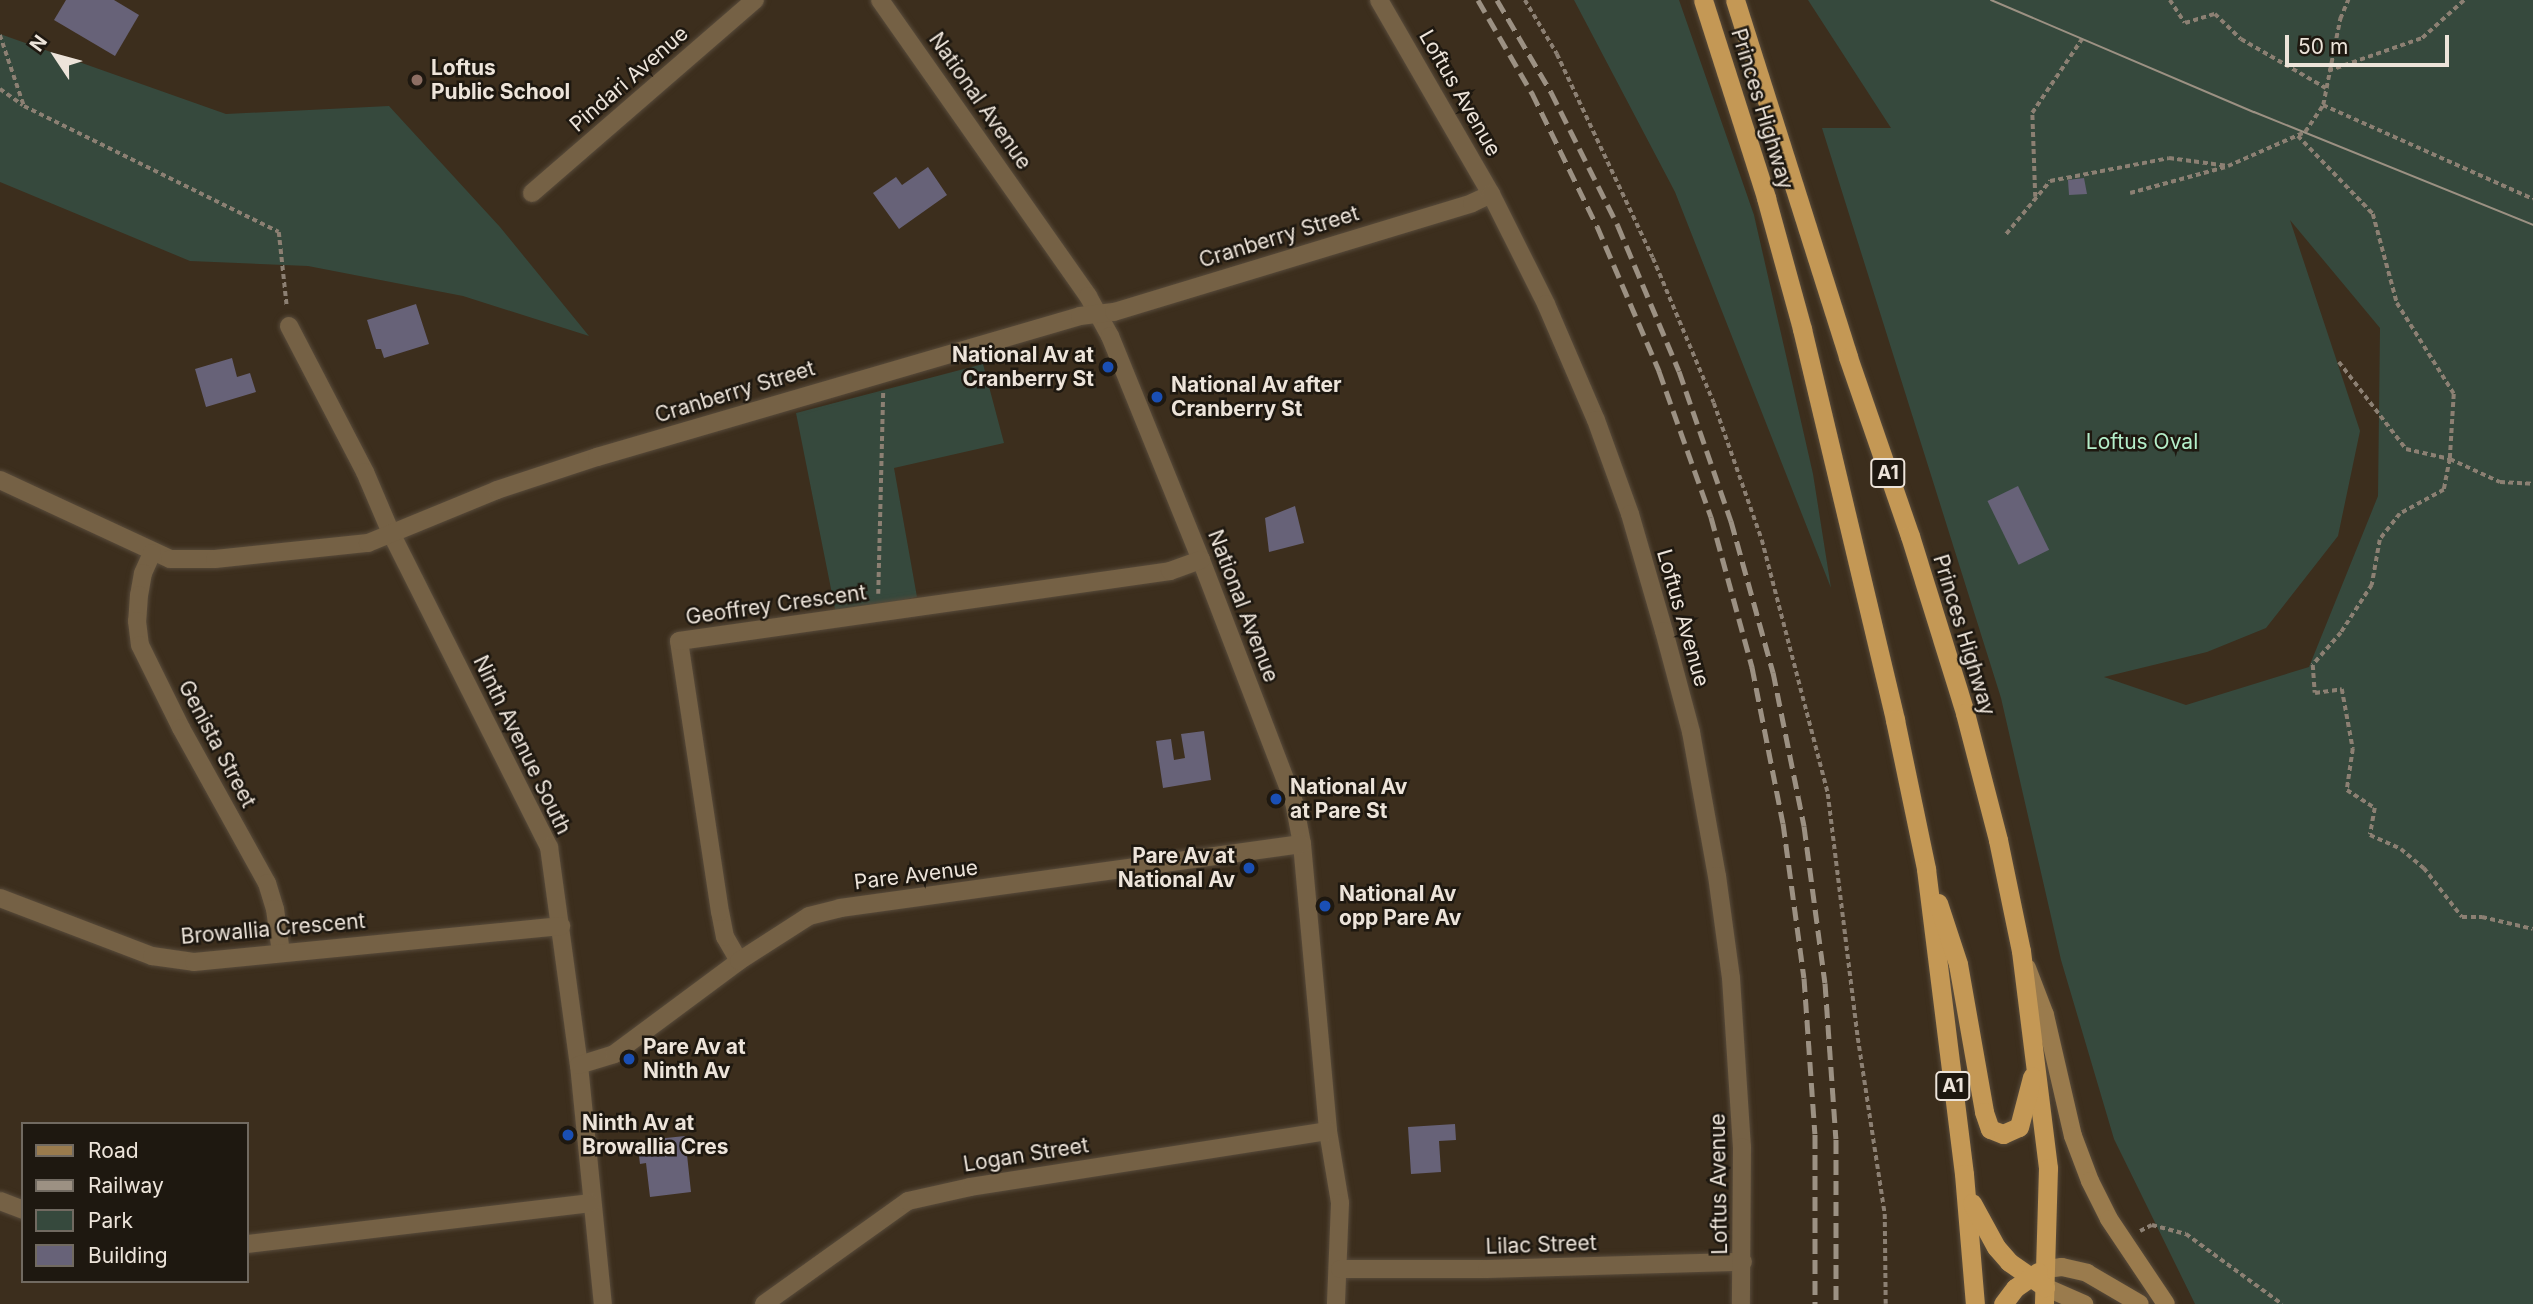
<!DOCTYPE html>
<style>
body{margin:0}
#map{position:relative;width:2533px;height:1304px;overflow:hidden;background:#3c2e1d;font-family:Inter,sans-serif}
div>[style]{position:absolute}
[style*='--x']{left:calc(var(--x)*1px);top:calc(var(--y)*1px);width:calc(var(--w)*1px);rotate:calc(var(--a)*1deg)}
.green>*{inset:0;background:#36493d}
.building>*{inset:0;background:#676278;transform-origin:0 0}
.path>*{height:3.5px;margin-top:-1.75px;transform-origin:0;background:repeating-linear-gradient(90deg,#8c8073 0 5px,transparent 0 8.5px)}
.roads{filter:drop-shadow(0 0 2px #584b3b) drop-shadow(0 0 2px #584b3b)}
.minor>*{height:18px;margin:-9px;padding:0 9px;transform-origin:9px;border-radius:9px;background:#756145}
.tertiary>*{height:18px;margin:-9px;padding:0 9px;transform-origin:9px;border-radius:9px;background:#756145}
.secondary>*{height:18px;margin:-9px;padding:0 9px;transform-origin:9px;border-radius:9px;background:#9a7b4d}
.trunk>*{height:19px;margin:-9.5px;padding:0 9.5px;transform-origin:9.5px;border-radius:9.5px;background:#c49855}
.tram>*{height:2px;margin:-1px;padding:0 1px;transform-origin:1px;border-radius:1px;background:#9c9183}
.rail>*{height:5px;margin-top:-2.5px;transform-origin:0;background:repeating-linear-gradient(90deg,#9c9183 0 14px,transparent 0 21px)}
.dots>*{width:19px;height:19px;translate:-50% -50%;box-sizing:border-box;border:4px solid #1e1810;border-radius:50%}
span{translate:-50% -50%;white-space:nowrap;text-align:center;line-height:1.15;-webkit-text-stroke:5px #1e1810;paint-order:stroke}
.shield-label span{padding:2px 5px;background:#1e1810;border:2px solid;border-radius:5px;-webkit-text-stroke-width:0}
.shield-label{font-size:19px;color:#ede4da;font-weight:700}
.poi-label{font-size:21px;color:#ede4da;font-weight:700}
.left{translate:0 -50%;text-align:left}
.right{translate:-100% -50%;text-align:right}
.street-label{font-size:21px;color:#ede4da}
.park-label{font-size:21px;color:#b5efca}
.legend{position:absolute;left:21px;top:1122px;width:228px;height:161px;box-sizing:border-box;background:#1e1810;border:2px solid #716a61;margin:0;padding:9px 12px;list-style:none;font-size:21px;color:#ede4da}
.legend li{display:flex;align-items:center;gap:14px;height:35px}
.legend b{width:35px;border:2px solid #716a61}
.north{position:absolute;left:21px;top:21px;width:70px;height:70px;-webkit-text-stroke:5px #1e1810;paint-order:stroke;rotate:306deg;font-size:19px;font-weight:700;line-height:28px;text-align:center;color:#ede4da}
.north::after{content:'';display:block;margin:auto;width:24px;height:32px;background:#ede4da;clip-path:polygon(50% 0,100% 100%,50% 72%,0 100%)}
.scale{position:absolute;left:2285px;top:35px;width:164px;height:32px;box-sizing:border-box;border:4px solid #ede4da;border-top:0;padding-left:9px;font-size:21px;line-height:24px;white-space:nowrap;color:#ede4da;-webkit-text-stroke:5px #1e1810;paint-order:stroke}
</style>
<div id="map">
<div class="green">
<div style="clip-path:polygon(1574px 0,1679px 0,1754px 215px,1813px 474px,1831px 588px,1675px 192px)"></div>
<div style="clip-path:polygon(evenodd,1808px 0,2533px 0,2533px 1304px,2195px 1304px,2114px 1139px,2061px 960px,2001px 698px,1822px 128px,1891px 128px,1808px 0,2290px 220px,2380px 328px,2378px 496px,2309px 667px,2186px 705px,2104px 677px,2207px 652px,2266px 628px,2338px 536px,2360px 431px,2290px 220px)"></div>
<div style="clip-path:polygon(0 34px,226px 114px,389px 106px,500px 227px,589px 336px,463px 296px,308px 266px,190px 261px,0 182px)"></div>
<div style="clip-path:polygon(983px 364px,1004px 443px,894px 468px,917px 597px,836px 614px,796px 413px)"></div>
</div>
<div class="building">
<div style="clip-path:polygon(66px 0,114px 0,139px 15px,115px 56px,54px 20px)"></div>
<div style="clip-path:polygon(928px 167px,947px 195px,899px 229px,873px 193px,896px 177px,902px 185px)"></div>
<div style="clip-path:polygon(2084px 178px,2087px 194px,2069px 195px,2068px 180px)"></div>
<div style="clip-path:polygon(416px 304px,429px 344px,384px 358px,381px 349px,376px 349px,367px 320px)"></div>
<div style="clip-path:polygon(232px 358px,237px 377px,250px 373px,256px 392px,206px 407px,195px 369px)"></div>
<div style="left:2018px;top:486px;width:71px;height:34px;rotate:64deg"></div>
<div style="clip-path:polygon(1295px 506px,1304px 543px,1269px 552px,1265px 518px)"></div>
<div style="clip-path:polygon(1204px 731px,1211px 780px,1163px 788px,1156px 741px,1171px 739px,1174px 760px,1185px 758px,1181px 734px)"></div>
<div style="clip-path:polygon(1455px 1124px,1456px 1140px,1439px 1141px,1441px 1172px,1411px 1174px,1408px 1127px)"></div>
<div style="clip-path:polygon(685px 1136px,691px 1192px,650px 1197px,646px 1163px,640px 1164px,637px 1141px)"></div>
</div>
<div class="path">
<div style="--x:1525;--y:0;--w:63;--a:59.3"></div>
<div style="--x:1557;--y:54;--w:225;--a:64.8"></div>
<div style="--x:1653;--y:258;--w:157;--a:67.2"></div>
<div style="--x:1714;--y:403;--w:145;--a:70.7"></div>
<div style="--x:1762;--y:540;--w:262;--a:75.4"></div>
<div style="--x:1828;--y:794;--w:246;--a:83"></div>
<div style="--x:1858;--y:1038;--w:178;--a:81.3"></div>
<div style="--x:1885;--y:1214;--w:90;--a:89.4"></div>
<div style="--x:2170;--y:0;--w:27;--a:57"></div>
<div style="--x:2185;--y:23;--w:31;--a:-17"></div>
<div style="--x:2215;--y:14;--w:36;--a:44"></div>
<div style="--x:2241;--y:39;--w:98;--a:30"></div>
<div style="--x:0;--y:35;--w:75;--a:71.3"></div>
<div style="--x:24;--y:106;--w:284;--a:26.3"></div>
<div style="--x:279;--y:232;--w:75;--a:83.9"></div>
<div style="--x:2328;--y:71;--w:100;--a:-19.3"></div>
<div style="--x:2422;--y:38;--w:57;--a:-42.1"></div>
<div style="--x:0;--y:89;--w:28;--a:35"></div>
<div style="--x:2323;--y:105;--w:230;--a:24.1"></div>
<div style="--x:2298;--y:136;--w:108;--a:46.1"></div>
<div style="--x:2373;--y:214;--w:92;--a:74.9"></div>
<div style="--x:2397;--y:303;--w:107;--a:57.9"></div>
<div style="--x:2454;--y:394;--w:65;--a:93.5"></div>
<div style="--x:2450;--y:459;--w:32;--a:101"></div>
<div style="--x:2444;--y:490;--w:50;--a:151.4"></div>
<div style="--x:2400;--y:514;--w:33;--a:128"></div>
<div style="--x:2380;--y:540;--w:46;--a:100.1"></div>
<div style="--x:2372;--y:585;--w:57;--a:122.9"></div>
<div style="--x:2341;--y:633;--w:43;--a:131.2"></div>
<div style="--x:2313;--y:665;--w:28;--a:86"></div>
<div style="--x:2315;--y:693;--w:27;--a:-8"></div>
<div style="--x:2342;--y:689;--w:61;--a:79.6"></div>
<div style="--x:2353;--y:749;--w:41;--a:98.3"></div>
<div style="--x:2347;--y:790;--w:33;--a:33"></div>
<div style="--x:2375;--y:808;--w:27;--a:100"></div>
<div style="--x:2370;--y:835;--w:34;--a:24"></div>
<div style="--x:2401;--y:849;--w:30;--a:40"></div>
<div style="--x:2424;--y:868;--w:62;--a:52.2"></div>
<div style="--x:2462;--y:917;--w:20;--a:0"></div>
<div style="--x:2482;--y:917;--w:52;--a:13.2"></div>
<div style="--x:2130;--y:193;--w:99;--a:-15.2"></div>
<div style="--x:2035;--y:197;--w:84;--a:-92"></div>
<div style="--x:2032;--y:113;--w:89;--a:-56"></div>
<div style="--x:2006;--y:234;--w:69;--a:-50.3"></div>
<div style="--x:2050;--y:181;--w:121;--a:-10.9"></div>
<div style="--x:2169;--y:158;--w:60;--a:7.7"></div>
<div style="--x:2228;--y:166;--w:84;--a:-23.8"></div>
<div style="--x:2305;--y:132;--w:32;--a:-56"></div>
<div style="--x:2323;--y:105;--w:88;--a:-78.8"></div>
<div style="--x:2340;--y:19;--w:21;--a:-67"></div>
<div style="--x:2339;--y:362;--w:110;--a:52.4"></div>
<div style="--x:2406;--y:449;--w:45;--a:12.8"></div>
<div style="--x:2450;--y:459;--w:55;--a:24.7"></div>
<div style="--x:2500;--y:482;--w:33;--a:3"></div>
<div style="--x:878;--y:594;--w:202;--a:-88.6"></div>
<div style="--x:2140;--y:1231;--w:13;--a:-27"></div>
<div style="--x:2152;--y:1225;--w:35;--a:15"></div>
<div style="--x:2186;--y:1234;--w:119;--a:36.1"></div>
</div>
<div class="roads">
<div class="minor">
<div style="--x:880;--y:0;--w:362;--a:54.9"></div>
<div style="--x:1088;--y:296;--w:46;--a:61.2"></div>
<div style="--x:1110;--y:336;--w:242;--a:67.9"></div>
<div style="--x:1201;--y:560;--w:259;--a:69"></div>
<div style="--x:1294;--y:802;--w:43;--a:79.2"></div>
<div style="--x:1302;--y:844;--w:288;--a:84.8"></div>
<div style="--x:1328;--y:1131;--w:73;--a:80.5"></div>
<div style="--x:1340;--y:1203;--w:101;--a:92.3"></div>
<div style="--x:532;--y:193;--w:295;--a:-40.9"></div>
<div style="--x:289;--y:326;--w:165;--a:62.5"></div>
<div style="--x:365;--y:472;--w:66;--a:66.9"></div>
<div style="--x:391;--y:533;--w:352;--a:63.3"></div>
<div style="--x:549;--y:847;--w:220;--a:82.2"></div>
<div style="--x:579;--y:1065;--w:240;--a:84.3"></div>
<div style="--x:0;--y:480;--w:187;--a:24.9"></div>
<div style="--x:170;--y:559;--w:45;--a:0"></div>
<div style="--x:215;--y:559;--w:154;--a:-6"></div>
<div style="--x:368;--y:543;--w:139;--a:-22.3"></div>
<div style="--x:497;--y:490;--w:105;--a:-18.3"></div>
<div style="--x:597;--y:457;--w:503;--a:-16.27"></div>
<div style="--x:1080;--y:316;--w:34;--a:-7"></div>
<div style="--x:1114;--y:312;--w:374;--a:-16.9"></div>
<div style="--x:1472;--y:203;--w:21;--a:-25"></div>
<div style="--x:152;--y:553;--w:22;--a:114"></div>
<div style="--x:143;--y:573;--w:22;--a:100"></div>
<div style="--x:139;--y:595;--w:26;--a:94"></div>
<div style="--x:137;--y:621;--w:24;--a:83"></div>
<div style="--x:140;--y:645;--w:93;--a:63.7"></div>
<div style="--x:181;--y:728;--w:177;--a:61"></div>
<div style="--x:267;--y:883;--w:27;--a:73"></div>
<div style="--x:275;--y:909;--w:44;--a:82.2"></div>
<div style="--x:0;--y:898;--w:163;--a:20.9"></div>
<div style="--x:152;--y:956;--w:42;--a:8.1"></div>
<div style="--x:194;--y:962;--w:369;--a:-5.6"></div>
<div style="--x:739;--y:961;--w:28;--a:-120"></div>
<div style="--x:725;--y:937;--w:25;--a:-101"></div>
<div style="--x:720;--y:912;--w:274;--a:-98.6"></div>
<div style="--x:679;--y:641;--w:496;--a:-8.1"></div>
<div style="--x:1170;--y:571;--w:33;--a:-20"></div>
<div style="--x:579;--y:1065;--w:37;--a:-17"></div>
<div style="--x:614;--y:1054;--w:156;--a:-36.6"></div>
<div style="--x:739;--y:961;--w:83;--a:-32.7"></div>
<div style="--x:809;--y:916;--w:32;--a:-14"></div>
<div style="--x:840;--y:908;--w:466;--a:-7.9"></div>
<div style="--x:0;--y:1201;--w:25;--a:21"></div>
<div style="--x:247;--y:1244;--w:346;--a:-6.8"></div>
<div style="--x:1340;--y:1269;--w:147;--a:0"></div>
<div style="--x:1487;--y:1269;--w:256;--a:-1.6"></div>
<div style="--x:764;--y:1304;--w:177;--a:-35.6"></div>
<div style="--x:908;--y:1201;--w:64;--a:-12.7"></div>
<div style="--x:970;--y:1187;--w:362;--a:-8.9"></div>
</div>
<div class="tertiary">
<div style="--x:1379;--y:0;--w:224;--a:60"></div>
<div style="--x:1491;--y:194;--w:123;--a:63.4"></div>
<div style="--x:1546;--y:304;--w:126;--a:66.7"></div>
<div style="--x:1596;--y:420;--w:100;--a:70.1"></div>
<div style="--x:1630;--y:514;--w:122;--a:73.8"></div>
<div style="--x:1664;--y:631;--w:105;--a:75"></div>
<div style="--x:1691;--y:732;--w:146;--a:79.8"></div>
<div style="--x:1717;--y:876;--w:103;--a:82.2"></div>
<div style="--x:1731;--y:978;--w:169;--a:86.3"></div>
<div style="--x:1742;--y:1147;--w:157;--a:90.4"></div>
</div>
<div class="secondary">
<div style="--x:2027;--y:968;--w:50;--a:69"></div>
<div style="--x:2045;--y:1015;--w:124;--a:77"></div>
<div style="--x:2073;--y:1136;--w:48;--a:69.3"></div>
<div style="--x:2090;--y:1181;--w:42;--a:63.4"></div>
<div style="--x:2109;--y:1219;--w:102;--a:56.2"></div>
<div style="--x:2046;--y:1269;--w:16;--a:-7"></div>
<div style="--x:2062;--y:1267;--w:26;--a:13"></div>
<div style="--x:2087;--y:1273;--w:61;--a:30.3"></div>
<div style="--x:2045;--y:1287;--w:43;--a:23.6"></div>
</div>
<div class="trunk">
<div style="--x:1703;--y:0;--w:208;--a:72.3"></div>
<div style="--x:1766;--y:198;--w:136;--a:74.6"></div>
<div style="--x:1802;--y:329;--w:402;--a:76.6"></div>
<div style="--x:1895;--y:720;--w:152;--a:78.2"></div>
<div style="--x:1926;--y:869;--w:307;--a:82.9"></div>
<div style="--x:1964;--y:1174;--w:130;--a:85.2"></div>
<div style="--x:1735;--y:0;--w:374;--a:72.4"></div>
<div style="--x:1848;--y:357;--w:189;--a:70.9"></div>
<div style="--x:1910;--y:536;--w:185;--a:72.7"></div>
<div style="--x:1965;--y:713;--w:131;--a:75.4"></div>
<div style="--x:1998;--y:840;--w:113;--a:78.3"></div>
<div style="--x:2021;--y:951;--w:219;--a:82.9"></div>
<div style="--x:2048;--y:1168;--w:136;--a:91.7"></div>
<div style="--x:1938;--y:903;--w:64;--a:71.8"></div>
<div style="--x:1958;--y:964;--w:150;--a:80"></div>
<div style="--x:1984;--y:1112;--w:18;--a:71"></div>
<div style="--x:1990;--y:1129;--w:14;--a:21"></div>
<div style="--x:2003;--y:1134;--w:17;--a:-24"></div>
<div style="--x:2019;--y:1127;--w:52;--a:-75.4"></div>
<div style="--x:1972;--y:1203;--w:50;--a:61.4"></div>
<div style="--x:1996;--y:1247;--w:20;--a:49"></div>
<div style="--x:2009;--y:1262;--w:44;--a:34.8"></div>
<div style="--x:2003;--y:1304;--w:20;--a:-53"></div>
<div style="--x:2015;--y:1288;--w:28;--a:-35"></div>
</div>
</div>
<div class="tram">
<div style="--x:1991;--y:0;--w:286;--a:23.1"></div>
<div style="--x:2254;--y:112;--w:301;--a:22"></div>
</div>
<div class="rail">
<div style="--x:1478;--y:0;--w:108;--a:59.9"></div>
<div style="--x:1532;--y:93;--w:148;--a:64"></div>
<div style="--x:1597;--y:226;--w:158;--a:66.8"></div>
<div style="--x:1659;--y:371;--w:155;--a:70.4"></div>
<div style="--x:1711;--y:517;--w:156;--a:74.7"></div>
<div style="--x:1752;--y:667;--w:159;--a:78.8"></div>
<div style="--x:1783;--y:823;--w:156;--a:82.3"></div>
<div style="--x:1804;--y:978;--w:156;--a:86"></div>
<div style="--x:1815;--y:1134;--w:170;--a:90"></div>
<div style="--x:1497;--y:0;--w:107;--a:59.6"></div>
<div style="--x:1551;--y:92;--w:150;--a:63.4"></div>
<div style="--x:1618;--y:226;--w:157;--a:67.2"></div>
<div style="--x:1679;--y:371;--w:159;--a:70.9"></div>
<div style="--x:1731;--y:521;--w:157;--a:74.5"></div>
<div style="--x:1773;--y:672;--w:157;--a:78.6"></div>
<div style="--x:1804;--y:826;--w:158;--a:82.4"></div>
<div style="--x:1825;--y:983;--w:156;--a:86"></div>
<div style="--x:1836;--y:1139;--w:165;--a:90"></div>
</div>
<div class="dots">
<div style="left:417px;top:80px;background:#8d6e63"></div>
<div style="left:1108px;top:367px;background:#1a4fb4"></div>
<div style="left:1157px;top:397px;background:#1a4fb4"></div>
<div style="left:1276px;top:799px;background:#1a4fb4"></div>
<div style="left:1249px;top:868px;background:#1a4fb4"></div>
<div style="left:1325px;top:906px;background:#1a4fb4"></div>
<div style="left:629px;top:1059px;background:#1a4fb4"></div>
<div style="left:568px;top:1135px;background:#1a4fb4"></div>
</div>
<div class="shield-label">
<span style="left:1888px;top:473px">A1</span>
<span style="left:1953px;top:1086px">A1</span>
</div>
<div class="poi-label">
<span class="left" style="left:431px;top:80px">Loftus<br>Public School</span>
<span class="right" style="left:1094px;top:367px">National Av at<br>Cranberry St</span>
<span class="left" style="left:1171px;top:397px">National Av after<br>Cranberry St</span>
<span class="left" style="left:1290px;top:799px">National Av<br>at Pare St</span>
<span class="right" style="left:1235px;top:868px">Pare Av at<br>National Av</span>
<span class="left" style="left:1339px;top:906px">National Av<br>opp Pare Av</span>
<span class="left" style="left:643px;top:1059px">Pare Av at<br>Ninth Av</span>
<span class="left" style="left:582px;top:1135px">Ninth Av at<br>Browallia Cres</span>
</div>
<div class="street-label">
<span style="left:629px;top:79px;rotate:-41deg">Pindari Avenue</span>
<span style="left:1460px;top:93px;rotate:60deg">Loftus Avenue</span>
<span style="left:980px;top:101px;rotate:55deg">National Avenue</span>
<span style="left:1762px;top:109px;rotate:73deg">Princes Highway</span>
<span style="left:1279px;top:237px;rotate:-17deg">Cranberry Street</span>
<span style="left:735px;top:392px;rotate:-17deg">Cranberry Street</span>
<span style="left:776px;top:605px;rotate:-8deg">Geoffrey Crescent</span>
<span style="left:1243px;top:606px;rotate:69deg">National Avenue</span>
<span style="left:1683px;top:618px;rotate:74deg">Loftus Avenue</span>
<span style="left:1964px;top:635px;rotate:73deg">Princes Highway</span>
<span style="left:217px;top:744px;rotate:62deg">Genista Street</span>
<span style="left:522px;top:745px;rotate:64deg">Ninth Avenue South</span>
<span style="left:916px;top:875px;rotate:-7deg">Pare Avenue</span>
<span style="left:273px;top:929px;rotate:-5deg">Browallia Crescent</span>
<span style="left:1026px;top:1155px;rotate:-9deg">Logan Street</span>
<span style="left:1719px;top:1184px;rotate:-91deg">Loftus Avenue</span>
<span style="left:1541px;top:1245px;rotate:-2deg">Lilac Street</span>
</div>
<div class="park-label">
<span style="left:2142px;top:442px">Loftus Oval</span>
</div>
<ul class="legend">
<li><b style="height:9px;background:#9a7b4d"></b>Road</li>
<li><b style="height:9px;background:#9c9183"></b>Railway</li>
<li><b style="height:19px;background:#36493d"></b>Park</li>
<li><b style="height:19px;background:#676278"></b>Building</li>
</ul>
<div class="north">N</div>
<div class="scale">50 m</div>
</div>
